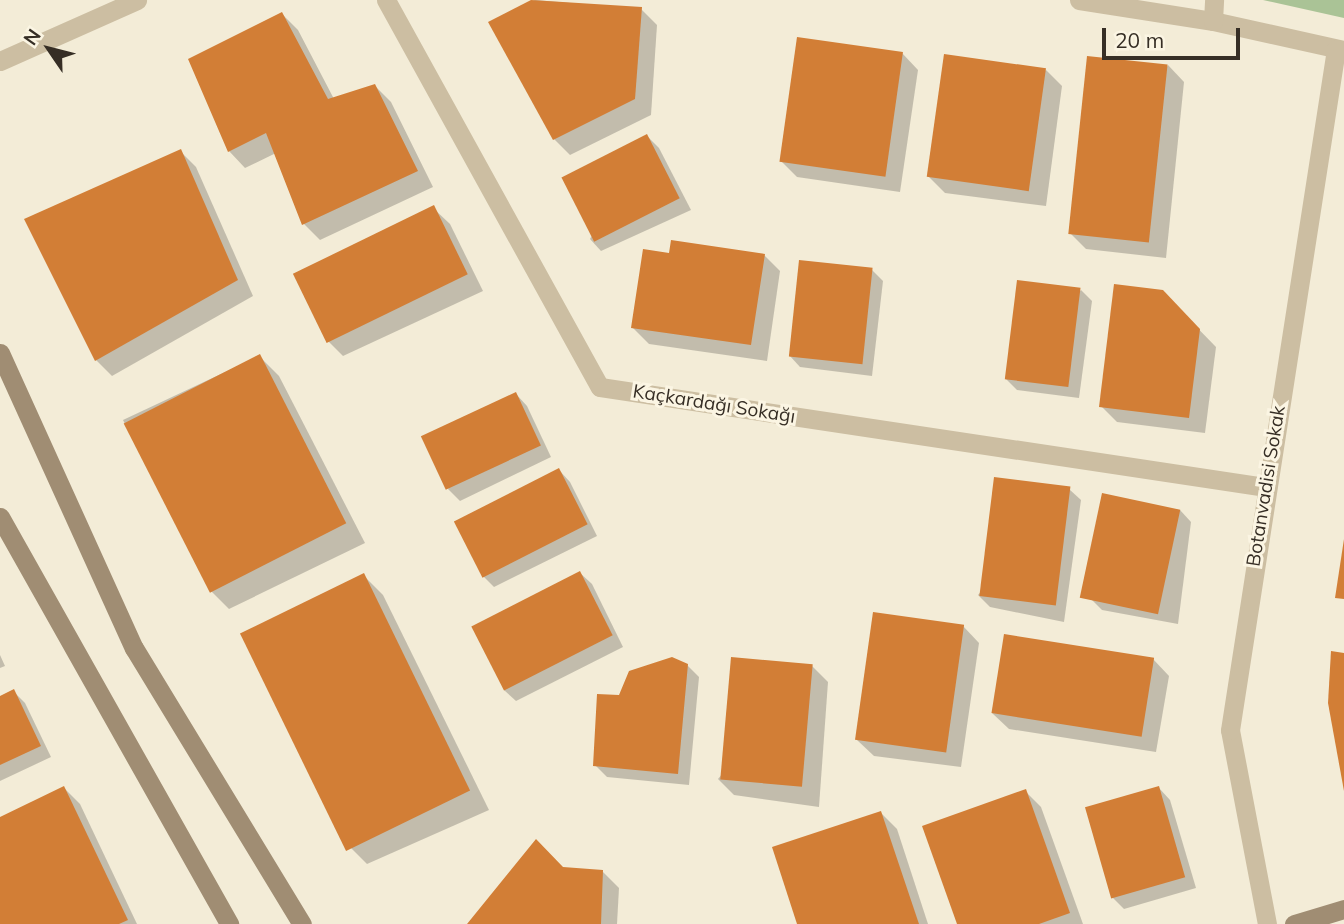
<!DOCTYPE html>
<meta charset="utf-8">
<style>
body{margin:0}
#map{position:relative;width:1344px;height:924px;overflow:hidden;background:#f3ecd7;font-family:Mulish,sans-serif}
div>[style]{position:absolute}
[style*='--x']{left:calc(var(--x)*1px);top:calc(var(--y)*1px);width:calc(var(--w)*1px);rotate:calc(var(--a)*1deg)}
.green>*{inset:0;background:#aac396}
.shadow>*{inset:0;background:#0003}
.building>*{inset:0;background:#d27e36;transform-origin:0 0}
.minor>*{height:19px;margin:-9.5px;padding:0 9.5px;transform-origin:9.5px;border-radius:9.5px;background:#ccbea2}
.secondary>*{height:19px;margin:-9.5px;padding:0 9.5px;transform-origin:9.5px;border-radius:9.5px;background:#a08d73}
span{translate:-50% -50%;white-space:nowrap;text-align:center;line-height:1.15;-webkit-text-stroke:6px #fbf5e3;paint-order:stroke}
.street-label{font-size:19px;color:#362e25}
.north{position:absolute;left:14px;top:14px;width:70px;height:70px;-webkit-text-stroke:5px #fbf5e3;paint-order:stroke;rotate:305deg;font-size:19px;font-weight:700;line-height:28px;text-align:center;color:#362e25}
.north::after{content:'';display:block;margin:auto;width:24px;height:32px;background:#362e25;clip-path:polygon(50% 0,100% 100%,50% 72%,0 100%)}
.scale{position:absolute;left:1102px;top:28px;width:138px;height:32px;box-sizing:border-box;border:4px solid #362e25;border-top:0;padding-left:9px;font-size:21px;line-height:24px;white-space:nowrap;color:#362e25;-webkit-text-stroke:5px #fbf5e3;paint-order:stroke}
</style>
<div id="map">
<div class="green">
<div style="clip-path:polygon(1263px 0,1344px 0,1344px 18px)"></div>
</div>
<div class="shadow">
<div style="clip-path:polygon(535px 0,641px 9px,657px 25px,651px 115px,570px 155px,554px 139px,490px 23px)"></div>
<div style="clip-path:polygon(282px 14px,298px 30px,334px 99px,375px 86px,391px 102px,433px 187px,320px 240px,304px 224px,276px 153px,245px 168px,229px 151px)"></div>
<div style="clip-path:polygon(902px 53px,918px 70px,900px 192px,797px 177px,781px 161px)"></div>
<div style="clip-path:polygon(1168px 65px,1184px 82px,1166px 258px,1086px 249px,1070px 233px)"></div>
<div style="clip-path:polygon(1046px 70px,1062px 86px,1046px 206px,945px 193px,929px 177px)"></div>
<div style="clip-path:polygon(647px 136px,659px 148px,691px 210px,601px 251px,590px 239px)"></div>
<div style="clip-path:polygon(180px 151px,196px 167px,253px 296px,112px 376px,96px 360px)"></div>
<div style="clip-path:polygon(433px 208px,450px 224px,483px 291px,343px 356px,327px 340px)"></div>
<div style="clip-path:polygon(671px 255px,764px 255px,780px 271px,767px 361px,649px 344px,633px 328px)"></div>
<div style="clip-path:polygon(872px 270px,883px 281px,872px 376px,800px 367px,789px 355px)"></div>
<div style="clip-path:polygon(1081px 290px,1092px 301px,1079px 398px,1017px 390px,1005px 378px)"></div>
<div style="clip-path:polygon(1179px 309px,1216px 347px,1205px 433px,1117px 422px,1101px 406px)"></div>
<div style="clip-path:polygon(259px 356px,279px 376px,365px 543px,229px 609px,209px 589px,123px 420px)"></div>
<div style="clip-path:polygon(516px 394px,527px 406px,551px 457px,460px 501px,448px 489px)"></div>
<div style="clip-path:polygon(559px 470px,570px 482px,597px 536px,494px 587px,482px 575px,457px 522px)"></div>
<div style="clip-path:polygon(1069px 489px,1081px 500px,1064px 622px,990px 607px,978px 595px)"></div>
<div style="clip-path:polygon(1180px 510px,1191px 522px,1178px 624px,1102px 610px,1090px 598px)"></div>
<div style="clip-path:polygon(580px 573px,592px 584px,623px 647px,516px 701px,504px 690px)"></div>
<div style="clip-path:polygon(363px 575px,383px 595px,489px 810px,367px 864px,347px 844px)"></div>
<div style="clip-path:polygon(963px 626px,979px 643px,961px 767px,874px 756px,857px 740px)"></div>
<div style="clip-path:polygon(0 655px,5px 666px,0 668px)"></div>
<div style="clip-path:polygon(1153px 659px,1169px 676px,1156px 752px,1009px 729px,992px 713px)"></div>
<div style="clip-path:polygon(687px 665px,699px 677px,689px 785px,607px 777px,595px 765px,620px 697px)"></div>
<div style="clip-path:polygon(812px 666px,828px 682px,819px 807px,734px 795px,718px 779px)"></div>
<div style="clip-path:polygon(13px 691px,25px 703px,51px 757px,0 781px,0 697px)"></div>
<div style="clip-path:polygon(64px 788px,80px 804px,137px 924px,1px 924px,0 819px)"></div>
<div style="clip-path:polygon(1159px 788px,1170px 800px,1196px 888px,1124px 909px,1113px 898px)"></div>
<div style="clip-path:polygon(1025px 791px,1041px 807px,1083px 924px,959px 924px)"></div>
<div style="clip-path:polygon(881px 813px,897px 829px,928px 924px,799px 924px)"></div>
<div style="clip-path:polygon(563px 868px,602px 871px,619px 888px,617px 924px,469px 924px)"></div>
</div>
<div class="building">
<div style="clip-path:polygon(531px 0,642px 7px,635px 99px,553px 140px,488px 22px)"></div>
<div style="clip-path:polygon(282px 12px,328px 99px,375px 84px,418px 171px,302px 225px,266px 133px,228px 152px,188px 59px)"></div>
<div style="left:797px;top:37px;width:107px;height:126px;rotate:8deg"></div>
<div style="left:944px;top:54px;width:103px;height:124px;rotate:8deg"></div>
<div style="left:1087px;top:56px;width:81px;height:179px;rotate:6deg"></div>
<div style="left:647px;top:134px;width:72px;height:96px;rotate:63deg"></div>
<div style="clip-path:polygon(181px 149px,238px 280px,95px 361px,24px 219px)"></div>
<div style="left:434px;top:205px;width:77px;height:157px;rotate:64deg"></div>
<div style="clip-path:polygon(671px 240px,765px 254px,751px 345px,631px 328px,643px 249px,669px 253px)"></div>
<div style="left:799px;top:260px;width:74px;height:97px;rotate:6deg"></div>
<div style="left:1017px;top:280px;width:64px;height:100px;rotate:7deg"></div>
<div style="clip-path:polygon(1114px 284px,1163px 290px,1200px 329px,1189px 418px,1099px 407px)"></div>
<div style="left:260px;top:354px;width:190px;height:153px;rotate:63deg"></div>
<div style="left:516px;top:392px;width:59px;height:105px;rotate:65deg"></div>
<div style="left:559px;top:468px;width:63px;height:118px;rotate:63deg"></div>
<div style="left:994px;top:477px;width:77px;height:120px;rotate:7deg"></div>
<div style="left:1102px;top:493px;width:80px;height:107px;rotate:12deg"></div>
<div style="clip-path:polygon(1344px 539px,1344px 599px,1335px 598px)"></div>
<div style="left:580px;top:571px;width:72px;height:122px;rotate:63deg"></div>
<div style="left:364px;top:573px;width:242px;height:138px;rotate:64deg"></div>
<div style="left:873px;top:612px;width:92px;height:129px;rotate:8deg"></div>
<div style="left:1004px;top:634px;width:152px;height:80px;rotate:9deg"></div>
<div style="clip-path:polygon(1331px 651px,1344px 653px,1344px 791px,1328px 703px)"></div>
<div style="clip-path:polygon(672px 657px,688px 664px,678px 774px,593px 766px,597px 694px,619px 695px,629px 671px)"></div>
<div style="left:731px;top:657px;width:82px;height:123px;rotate:5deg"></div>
<div style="clip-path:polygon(14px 689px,41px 746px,0 765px,0 696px)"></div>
<div style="clip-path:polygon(64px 786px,128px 920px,119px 924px,0 924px,0 817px)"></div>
<div style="left:1159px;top:786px;width:95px;height:77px;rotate:74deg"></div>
<div style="clip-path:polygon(1026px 789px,1070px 913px,1039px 924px,957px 924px,922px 826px)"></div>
<div style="clip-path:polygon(881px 811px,919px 924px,797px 924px,772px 847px)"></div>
<div style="clip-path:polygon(536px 839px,563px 867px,603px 870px,601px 924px,467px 924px)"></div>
</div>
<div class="minor">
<div style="--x:386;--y:0;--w:442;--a:61.1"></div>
<div style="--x:600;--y:387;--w:672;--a:8.55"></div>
<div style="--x:1079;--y:0;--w:136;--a:8.9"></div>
<div style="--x:1213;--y:21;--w:134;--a:12.5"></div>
<div style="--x:1213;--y:21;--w:21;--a:-87"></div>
<div style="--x:0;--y:61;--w:150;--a:-24"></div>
<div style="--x:1267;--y:924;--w:197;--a:-100.8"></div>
<div style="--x:1230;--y:730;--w:689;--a:-81.15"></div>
</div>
<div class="secondary">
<div style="--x:0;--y:353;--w:324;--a:65.6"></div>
<div style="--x:134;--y:648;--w:323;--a:58.7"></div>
<div style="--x:0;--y:517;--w:467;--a:60.6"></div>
<div style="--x:1294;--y:924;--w:52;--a:-16.7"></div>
</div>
<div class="street-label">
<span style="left:714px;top:404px;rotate:9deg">Kaçkardağı Sokağı</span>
<span style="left:1266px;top:486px;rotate:-81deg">Botanvadisi Sokak</span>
</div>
<div class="north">N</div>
<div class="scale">20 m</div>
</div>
